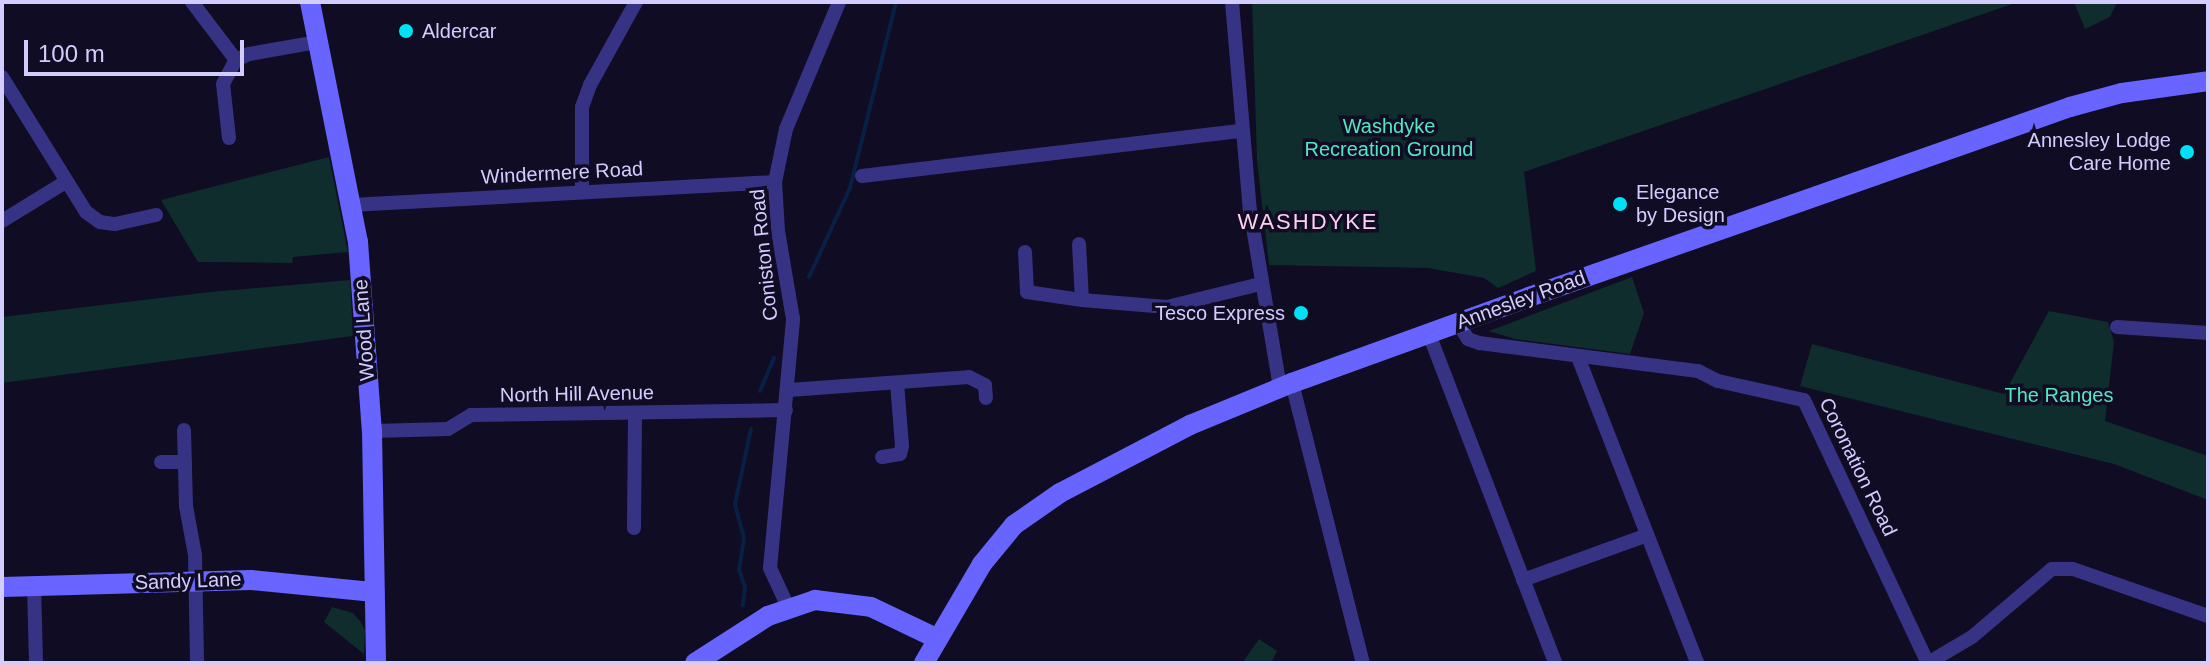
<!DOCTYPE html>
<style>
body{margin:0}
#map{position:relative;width:2210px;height:665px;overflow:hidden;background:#100c23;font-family:Arial,sans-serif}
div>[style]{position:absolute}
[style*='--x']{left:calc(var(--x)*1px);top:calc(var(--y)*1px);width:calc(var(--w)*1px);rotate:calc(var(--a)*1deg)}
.green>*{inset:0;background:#0e2d2c}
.stream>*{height:4px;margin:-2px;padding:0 2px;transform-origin:2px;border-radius:2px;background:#081f46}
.street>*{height:14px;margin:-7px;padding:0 7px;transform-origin:7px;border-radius:7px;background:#363385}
.secondary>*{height:20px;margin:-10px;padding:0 10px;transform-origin:10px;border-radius:10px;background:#6764ff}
.dots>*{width:22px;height:22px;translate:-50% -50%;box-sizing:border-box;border:4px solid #100c23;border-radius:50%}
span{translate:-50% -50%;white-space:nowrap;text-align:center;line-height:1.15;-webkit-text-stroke:7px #100c23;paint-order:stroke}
.poi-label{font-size:20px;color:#d3cdff}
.left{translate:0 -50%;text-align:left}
.right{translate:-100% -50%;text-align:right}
.park-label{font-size:20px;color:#51e8c1}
.street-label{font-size:20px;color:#d3cdff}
.neighbourhood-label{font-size:22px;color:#ffcfee;letter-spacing:2px}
.frame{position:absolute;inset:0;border:4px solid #d3cdff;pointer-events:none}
.scale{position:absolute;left:24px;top:40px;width:220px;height:36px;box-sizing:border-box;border:4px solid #d3cdff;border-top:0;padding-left:10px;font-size:24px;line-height:28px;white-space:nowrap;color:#d3cdff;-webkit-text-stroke:6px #100c23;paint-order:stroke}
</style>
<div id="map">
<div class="green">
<div style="clip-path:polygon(1252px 2px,2018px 2px,1524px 172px,1536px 271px,1498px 288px,1484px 278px,1428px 268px,1269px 265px,1257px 160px)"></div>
<div style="clip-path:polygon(2074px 2px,2117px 2px,2110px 17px,2085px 29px)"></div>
<div style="clip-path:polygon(329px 157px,348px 252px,293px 257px,292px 263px,198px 262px,161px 200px)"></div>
<div style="clip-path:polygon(1632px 277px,1644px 313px,1630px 354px,1515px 339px,1489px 331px)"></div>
<div style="clip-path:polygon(350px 280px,353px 336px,2px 383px,2px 317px,210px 292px)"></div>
<div style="clip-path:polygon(2049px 311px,2108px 322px,2114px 342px,2105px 421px,2208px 456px,2208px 500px,2114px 464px,1800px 386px,1812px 344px,2004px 394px)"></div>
<div style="clip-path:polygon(332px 607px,353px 613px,360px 621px,365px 630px,364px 654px,324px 622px)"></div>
<div style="clip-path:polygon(1259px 639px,1277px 651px,1271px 663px,1242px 663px)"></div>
</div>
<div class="stream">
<div style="--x:809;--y:277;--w:98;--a:-65.3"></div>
<div style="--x:850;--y:188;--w:192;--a:-76.1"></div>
<div style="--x:760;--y:391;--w:36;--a:-67"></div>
<div style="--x:743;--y:605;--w:18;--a:-84"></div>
<div style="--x:745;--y:587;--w:18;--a:-109"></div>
<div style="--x:739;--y:570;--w:32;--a:-81"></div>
<div style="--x:744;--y:538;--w:35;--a:-105"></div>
<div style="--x:735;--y:504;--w:77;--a:-78"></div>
</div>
<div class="street">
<div style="--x:192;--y:2;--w:73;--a:52.8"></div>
<div style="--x:1232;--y:2;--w:209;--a:85.1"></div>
<div style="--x:1250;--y:210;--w:181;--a:80.4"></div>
<div style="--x:2;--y:77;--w:159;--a:58.1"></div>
<div style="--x:86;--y:212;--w:17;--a:36"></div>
<div style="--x:100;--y:222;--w:15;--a:8"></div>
<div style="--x:115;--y:224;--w:42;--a:-12.4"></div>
<div style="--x:229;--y:138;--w:54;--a:-96.3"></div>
<div style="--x:223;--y:84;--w:27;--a:-62"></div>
<div style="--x:236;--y:60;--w:14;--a:-25"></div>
<div style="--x:249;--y:54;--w:70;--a:-9.9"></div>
<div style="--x:862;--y:176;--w:382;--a:-6.8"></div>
<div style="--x:582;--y:192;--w:85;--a:-90"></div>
<div style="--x:582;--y:107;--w:23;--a:-70"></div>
<div style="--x:590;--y:85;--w:95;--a:-61"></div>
<div style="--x:351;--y:205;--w:425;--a:-3.1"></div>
<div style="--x:2;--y:221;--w:76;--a:-31.6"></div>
<div style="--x:1079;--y:244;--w:56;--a:86.9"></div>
<div style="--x:1025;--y:252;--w:40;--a:87.1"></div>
<div style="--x:1027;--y:292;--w:56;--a:8.3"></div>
<div style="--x:1082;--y:300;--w:85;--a:4.7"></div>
<div style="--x:1167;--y:307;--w:96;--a:-13.9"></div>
<div style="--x:1458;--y:323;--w:19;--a:58"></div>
<div style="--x:1468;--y:339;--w:12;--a:20"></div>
<div style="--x:1479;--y:343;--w:221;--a:7.3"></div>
<div style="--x:1698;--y:371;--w:22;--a:27"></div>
<div style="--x:1718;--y:381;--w:88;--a:12.5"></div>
<div style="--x:1804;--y:400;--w:291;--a:64.8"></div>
<div style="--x:2117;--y:327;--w:91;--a:3.8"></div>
<div style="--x:1429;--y:334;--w:352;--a:69"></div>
<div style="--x:1578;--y:357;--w:328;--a:68.7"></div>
<div style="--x:1292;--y:383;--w:289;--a:75.8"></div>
<div style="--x:789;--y:390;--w:180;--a:-4.1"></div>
<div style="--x:969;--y:377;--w:18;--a:27"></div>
<div style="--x:985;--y:385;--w:13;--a:86"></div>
<div style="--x:184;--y:430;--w:76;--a:88.5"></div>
<div style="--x:186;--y:506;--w:50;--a:79.6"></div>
<div style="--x:195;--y:555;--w:108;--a:88.9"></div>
<div style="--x:372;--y:431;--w:76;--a:-1.5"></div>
<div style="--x:448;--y:429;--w:27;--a:-31"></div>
<div style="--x:471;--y:415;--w:315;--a:-0.9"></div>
<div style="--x:882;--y:457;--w:18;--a:-9"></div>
<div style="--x:900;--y:454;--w:8;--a:-76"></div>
<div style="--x:902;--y:446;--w:63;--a:-94.5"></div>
<div style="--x:161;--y:462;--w:24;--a:0"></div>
<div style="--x:634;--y:528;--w:115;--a:-89.5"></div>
<div style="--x:1523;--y:580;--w:132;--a:-19.9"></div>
<div style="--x:34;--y:586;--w:77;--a:88.5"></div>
<div style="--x:788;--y:607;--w:43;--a:-114.8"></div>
<div style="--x:770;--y:568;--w:250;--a:-84.7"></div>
<div style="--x:793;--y:319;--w:89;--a:-99.7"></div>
<div style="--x:778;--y:231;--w:49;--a:-93.5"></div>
<div style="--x:775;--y:182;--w:54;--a:-78.3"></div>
<div style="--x:786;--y:129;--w:138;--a:-67.3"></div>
<div style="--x:1928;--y:663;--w:51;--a:-30.6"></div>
<div style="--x:1972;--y:637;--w:105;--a:-40.4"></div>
<div style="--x:2052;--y:569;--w:21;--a:0"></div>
<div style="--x:2073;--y:569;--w:143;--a:19.2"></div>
</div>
<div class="secondary">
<div style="--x:310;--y:2;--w:245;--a:78.7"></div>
<div style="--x:358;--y:242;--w:190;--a:85.8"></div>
<div style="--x:372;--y:431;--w:232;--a:89"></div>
<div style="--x:2;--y:587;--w:249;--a:-1.6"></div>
<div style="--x:251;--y:580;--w:124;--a:5.6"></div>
<div style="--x:695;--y:663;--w:87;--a:-32.8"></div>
<div style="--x:768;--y:616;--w:50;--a:-18.8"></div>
<div style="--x:815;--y:600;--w:56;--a:7.1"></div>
<div style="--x:871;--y:607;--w:74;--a:25.5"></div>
<div style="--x:924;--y:663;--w:115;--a:-59.6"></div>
<div style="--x:982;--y:564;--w:50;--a:-50.6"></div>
<div style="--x:1014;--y:525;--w:56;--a:-34.8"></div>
<div style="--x:1060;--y:493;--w:147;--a:-27.6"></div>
<div style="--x:1190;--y:425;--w:110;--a:-22.4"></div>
<div style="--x:1292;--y:383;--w:252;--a:-19.9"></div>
<div style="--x:1529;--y:297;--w:573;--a:-19.35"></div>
<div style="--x:2070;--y:107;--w:54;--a:-15.1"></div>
<div style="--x:2122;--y:93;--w:87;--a:-7.9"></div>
</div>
<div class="dots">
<div style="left:406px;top:31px;background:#00e1f8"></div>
<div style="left:2187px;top:152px;background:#00e1f8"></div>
<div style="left:1620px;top:204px;background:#00e1f8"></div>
<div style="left:1301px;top:313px;background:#00e1f8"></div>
</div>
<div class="poi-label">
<span class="left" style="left:422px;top:31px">Aldercar</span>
<span class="right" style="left:2171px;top:152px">Annesley Lodge<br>Care Home</span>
<span class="left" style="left:1636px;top:204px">Elegance<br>by Design</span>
<span class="right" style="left:1285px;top:313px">Tesco Express</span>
</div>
<div class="park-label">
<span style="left:1389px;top:138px">Washdyke<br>Recreation Ground</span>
<span style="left:2059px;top:395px">The Ranges</span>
</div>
<div class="street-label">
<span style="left:562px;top:173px;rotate:-3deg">Windermere Road</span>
<span style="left:764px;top:255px;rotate:-96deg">Coniston Road</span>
<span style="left:1521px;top:300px;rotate:-20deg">Annesley Road</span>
<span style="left:364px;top:330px;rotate:-94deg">Wood Lane</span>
<span style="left:577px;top:394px;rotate:-1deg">North Hill Avenue</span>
<span style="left:1858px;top:467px;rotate:64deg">Coronation Road</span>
<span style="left:188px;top:581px;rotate:-2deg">Sandy Lane</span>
</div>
<div class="neighbourhood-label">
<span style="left:1308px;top:222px">WASHDYKE</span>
</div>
<div class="frame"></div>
<div class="scale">100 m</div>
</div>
